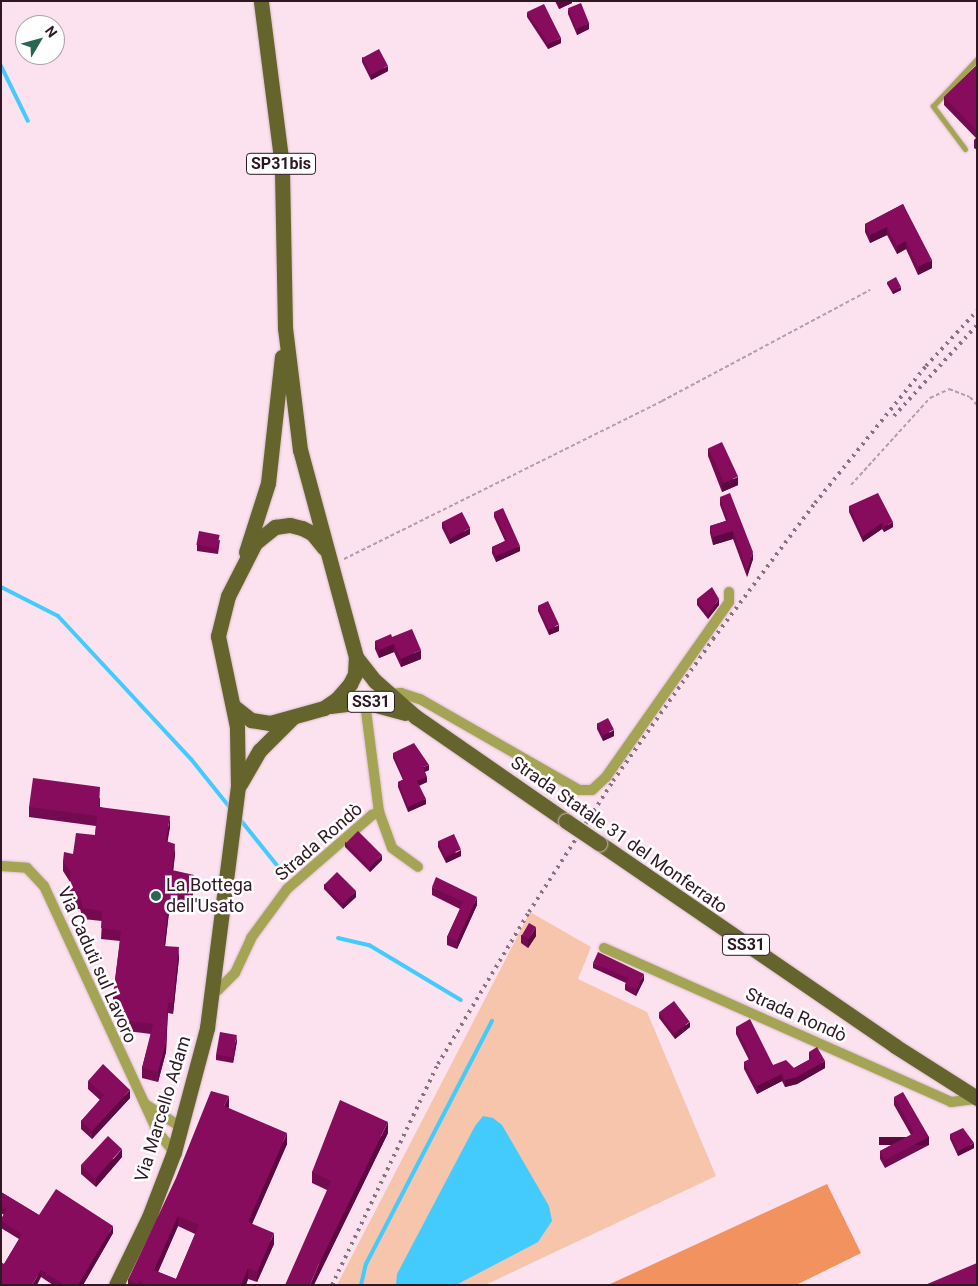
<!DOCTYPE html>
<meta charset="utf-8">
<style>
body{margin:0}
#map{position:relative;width:978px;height:1286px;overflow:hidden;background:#fce1ee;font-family:Roboto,sans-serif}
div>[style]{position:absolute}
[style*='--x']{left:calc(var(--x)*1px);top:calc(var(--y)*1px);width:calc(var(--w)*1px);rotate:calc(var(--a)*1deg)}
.green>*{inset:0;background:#f6c5ac}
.forest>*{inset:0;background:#f2925f}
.water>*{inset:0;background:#43cbfd}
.stream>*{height:4px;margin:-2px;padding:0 2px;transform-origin:2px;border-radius:2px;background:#43cbfd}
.path>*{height:2px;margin-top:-1px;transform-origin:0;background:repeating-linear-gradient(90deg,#b69da9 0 4px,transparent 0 6.5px)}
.roads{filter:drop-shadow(0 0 1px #d7bdca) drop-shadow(0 0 1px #d7bdca)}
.lane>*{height:5px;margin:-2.5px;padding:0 2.5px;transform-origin:2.5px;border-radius:2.5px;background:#a5a354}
.street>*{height:10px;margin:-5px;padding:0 5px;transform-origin:5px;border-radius:5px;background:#a5a354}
.primary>*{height:15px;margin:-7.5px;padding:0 7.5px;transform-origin:7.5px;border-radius:7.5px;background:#65642c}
.rail>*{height:4px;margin-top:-2px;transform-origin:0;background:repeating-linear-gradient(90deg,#8b727f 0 2.5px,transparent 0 7.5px)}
.bridges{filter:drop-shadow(0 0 1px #d7bdca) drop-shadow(0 0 1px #d7bdca)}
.primary-bridge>*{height:15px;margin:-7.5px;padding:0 7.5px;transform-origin:7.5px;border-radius:7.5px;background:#65642c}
.wall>*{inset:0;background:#740a50}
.shaded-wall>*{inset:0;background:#5e0841;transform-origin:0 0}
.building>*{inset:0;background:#870c5d;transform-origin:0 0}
.dots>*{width:14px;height:14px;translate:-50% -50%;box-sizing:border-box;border:2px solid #fff;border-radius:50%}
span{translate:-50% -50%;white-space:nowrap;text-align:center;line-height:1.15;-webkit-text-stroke:5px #fff;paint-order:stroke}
.shield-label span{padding:1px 4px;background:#fff;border:1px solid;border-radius:4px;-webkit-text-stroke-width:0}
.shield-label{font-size:16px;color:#2f1824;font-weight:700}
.street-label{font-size:18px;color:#2f1824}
.poi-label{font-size:18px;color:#2f1824}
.left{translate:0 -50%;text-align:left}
.frame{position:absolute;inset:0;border:2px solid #2f1824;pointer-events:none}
.north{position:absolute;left:15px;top:15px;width:50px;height:50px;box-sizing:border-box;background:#fff;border:1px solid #aca3a7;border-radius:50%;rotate:53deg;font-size:14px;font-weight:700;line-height:20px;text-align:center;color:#2f1824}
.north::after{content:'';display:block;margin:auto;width:18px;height:22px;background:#296550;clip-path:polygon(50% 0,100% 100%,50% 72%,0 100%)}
</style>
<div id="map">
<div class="green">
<div style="clip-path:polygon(530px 912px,591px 947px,578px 979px,647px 1012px,716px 1176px,485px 1285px,337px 1285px)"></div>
</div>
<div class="forest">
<div style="clip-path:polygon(827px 1184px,861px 1253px,796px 1285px,608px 1285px)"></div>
</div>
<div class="water">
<div style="clip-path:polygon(483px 1116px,493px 1118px,502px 1125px,549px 1206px,552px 1221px,538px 1242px,456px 1285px,396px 1285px,397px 1274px,475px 1126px)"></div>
</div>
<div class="stream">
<div style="--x:1;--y:66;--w:61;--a:63.9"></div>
<div style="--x:1;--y:587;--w:64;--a:27"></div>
<div style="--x:58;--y:616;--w:195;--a:47.1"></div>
<div style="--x:191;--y:759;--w:64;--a:51.3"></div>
<div style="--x:239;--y:818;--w:77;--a:51.3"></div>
<div style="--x:338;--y:938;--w:32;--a:13"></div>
<div style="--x:369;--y:945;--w:107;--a:30.9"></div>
<div style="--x:361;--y:1285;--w:22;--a:-77"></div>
<div style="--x:366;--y:1264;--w:274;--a:-62.6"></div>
</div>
<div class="path">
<div style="--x:851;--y:485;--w:118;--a:-47.8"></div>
<div style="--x:930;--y:398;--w:21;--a:-25"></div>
<div style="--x:949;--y:389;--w:22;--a:21"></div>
<div style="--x:970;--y:397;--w:11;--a:49"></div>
<div style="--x:344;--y:559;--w:355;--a:-26.4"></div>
<div style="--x:662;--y:401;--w:236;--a:-28.1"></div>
</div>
<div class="roads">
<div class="lane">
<div style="--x:965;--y:149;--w:54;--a:-126.7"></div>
<div style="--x:933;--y:106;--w:64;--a:-46.9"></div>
</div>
<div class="street">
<div style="--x:374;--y:702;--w:17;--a:-28"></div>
<div style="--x:389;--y:694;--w:12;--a:-5"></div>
<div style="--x:401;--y:693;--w:20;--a:18"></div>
<div style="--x:420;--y:699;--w:183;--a:29.8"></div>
<div style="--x:579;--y:790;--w:13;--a:0"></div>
<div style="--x:592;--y:790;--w:19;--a:-43"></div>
<div style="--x:606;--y:777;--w:214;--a:-54.9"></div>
<div style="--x:729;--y:602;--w:10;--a:-90"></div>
<div style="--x:379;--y:812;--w:38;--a:70"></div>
<div style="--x:392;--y:848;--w:32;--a:36"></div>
<div style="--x:1;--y:866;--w:26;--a:4"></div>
<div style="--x:27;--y:868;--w:25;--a:47"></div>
<div style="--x:44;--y:886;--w:270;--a:65.2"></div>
<div style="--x:157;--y:1131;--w:27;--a:51"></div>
<div style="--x:604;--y:948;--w:380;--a:23.9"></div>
<div style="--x:951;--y:1102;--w:26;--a:-7"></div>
<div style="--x:212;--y:991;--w:6;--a:-9"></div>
<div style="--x:218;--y:990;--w:24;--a:-45"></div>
<div style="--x:235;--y:973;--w:38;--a:-65"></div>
<div style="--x:251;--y:938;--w:61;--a:-53.7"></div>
<div style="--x:287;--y:889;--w:113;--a:-41"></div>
<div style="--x:372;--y:815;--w:8;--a:-23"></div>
<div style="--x:379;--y:812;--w:111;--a:-97.3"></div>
<div style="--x:145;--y:1104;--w:43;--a:32.6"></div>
</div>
<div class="primary">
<div style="--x:246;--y:552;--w:72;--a:-72.3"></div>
<div style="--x:268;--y:483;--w:127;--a:-83.7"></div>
<div style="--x:356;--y:657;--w:31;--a:52"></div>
<div style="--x:375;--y:681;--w:55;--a:41.3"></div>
<div style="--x:416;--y:717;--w:183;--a:34.7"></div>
<div style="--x:233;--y:706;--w:23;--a:38"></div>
<div style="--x:251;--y:720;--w:19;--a:9"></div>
<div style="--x:270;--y:723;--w:56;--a:-15.5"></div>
<div style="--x:324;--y:708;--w:16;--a:-35"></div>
<div style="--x:337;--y:699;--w:20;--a:-49"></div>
<div style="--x:350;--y:684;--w:11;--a:-63"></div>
<div style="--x:355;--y:674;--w:17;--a:-87"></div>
<div style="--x:356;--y:657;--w:214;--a:-105.1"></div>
<div style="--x:300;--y:450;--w:123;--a:-97"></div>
<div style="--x:285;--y:328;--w:162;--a:-91.1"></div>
<div style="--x:282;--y:166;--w:166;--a:-97.3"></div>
<div style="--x:330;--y:706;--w:35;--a:-7"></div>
<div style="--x:365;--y:702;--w:41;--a:15.4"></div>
<div style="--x:240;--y:784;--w:39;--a:-60"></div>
<div style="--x:260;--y:750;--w:45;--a:-45"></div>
<div style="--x:599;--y:843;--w:359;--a:34.4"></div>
<div style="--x:895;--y:1046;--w:97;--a:32.4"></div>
<div style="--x:116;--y:1285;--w:76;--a:-64.1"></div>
<div style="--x:149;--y:1217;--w:70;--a:-69"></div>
<div style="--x:174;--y:1152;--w:128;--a:-75.1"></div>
<div style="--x:207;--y:1028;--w:243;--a:-82.7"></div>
<div style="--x:238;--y:787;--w:60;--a:-91"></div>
<div style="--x:237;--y:727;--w:93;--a:-101.8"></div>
<div style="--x:218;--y:636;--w:41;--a:-76"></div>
<div style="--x:228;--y:596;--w:59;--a:-63"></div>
<div style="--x:255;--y:543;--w:26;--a:-39"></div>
<div style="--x:275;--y:527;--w:15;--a:-8"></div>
<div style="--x:290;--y:525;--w:12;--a:14"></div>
<div style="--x:302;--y:528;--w:11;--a:27"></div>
<div style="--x:312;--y:533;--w:19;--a:51"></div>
</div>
</div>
<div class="rail">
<div style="--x:894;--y:416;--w:123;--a:-47.6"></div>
<div style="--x:332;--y:1285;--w:245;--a:-64.4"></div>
<div style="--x:438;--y:1064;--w:177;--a:-59.1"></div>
<div style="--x:529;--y:912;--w:156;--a:-57.3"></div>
<div style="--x:613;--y:781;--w:174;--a:-54.8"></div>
<div style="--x:713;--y:639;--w:170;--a:-53.1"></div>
<div style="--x:815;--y:503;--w:176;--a:-51"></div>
<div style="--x:926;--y:366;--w:75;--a:-47.2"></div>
</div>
<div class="bridges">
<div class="primary-bridge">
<div style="--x:566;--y:821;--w:40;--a:34"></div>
</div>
</div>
<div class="wall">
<div style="clip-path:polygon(555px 1px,572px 1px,572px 3px,559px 9px)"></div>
<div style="clip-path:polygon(568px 9px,589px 29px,577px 35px,568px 14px)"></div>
<div style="clip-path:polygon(527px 12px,561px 43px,548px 49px,527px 17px)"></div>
<div style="clip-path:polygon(362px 57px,388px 71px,371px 80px,362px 62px)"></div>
<div style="clip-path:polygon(977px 65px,977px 150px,974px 148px,974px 140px,976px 138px,944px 105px,944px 97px)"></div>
<div style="clip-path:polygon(903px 204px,932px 268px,918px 275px,906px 249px,897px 254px,887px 235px,870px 243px,865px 232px,865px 224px)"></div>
<div style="clip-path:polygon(887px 282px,901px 290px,893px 294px,887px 284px)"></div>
<div style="clip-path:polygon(708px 448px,738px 485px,722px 492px,708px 456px)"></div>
<div style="clip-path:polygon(720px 497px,753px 559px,747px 577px,733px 539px,713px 545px,710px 533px,710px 526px,726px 521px,720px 505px)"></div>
<div style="clip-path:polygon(849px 506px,893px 527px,884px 532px,882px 529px,863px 542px,849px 512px)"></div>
<div style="clip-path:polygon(494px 512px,520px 551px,496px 562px,492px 553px,492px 547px,505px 541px,494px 517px)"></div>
<div style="clip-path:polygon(442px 522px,470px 534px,450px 544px,442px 528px)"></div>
<div style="clip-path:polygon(220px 540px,218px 554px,197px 551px,197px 545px)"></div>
<div style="clip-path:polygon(697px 599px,719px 605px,708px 619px,697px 605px)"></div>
<div style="clip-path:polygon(538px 606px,559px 631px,549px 635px,538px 611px)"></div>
<div style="clip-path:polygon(392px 637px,421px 659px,401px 667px,394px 652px,379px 658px,375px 649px,375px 641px)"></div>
<div style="clip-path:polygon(597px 723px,614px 736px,603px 741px,597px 729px)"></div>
<div style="clip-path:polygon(393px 753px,429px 770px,425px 772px,427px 782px,419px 786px,426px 804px,408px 812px,398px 787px,398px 782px,403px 780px,393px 758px)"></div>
<div style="clip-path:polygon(100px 798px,100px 807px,170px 827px,167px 841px,175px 854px,173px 871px,194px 885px,191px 907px,175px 905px,174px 913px,169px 912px,165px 946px,179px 958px,173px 1014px,168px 1013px,166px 1052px,158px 1082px,142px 1078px,142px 1068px,151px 1034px,127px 1031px,118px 1007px,113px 1007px,113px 996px,120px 941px,101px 939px,102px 921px,83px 919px,80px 909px,76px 909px,69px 897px,70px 882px,63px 871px,63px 861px,73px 854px,95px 835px,96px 826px,29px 817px,29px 807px)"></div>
<div style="clip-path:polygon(438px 841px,461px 856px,446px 863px,438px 847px)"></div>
<div style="clip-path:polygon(345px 842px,382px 860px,370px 872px,345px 847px)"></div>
<div style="clip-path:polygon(324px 884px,356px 897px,343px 909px,324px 889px)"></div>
<div style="clip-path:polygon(432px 887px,477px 905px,457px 949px,447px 945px,447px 937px,460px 909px,432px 895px)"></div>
<div style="clip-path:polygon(521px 935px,536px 936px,528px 948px,521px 943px)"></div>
<div style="clip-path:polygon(593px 963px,644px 980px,636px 996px,625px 990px,625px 985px,626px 983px,593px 968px)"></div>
<div style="clip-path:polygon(659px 1013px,690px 1027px,675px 1039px,659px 1018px)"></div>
<div style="clip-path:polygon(736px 1027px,773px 1065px,794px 1068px,809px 1060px,809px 1052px,825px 1068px,797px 1084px,785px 1087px,782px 1081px,757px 1094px,744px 1069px,744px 1062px,749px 1060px,736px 1034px)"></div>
<div style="clip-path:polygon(237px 1041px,233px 1063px,216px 1060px,216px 1055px)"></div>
<div style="clip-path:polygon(88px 1081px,130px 1098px,92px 1139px,81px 1129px,81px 1121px,100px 1100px,88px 1089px)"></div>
<div style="clip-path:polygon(894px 1097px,929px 1145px,885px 1168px,880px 1159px,880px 1151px,911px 1135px,894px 1105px)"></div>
<div style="clip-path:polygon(evenodd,229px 1107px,228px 1108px,287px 1144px,252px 1224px,274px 1244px,257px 1282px,248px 1279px,246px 1285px,128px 1285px,128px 1280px,229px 1107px,178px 1226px,195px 1234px,176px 1279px,158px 1272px,178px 1226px)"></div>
<div style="clip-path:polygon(388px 1133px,318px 1276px,327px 1190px,312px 1183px,312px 1172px)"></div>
<div style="clip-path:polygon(950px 1134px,974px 1148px,958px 1156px,950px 1139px)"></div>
<div style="clip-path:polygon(122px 1157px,96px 1187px,81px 1174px,81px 1166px)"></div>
<div style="clip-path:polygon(1px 1192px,39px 1215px,113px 1233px,83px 1285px,53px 1285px,41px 1277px,4px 1264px,19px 1239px,1px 1228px,1px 1219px,4px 1215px,1px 1213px)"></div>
</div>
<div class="shaded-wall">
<div style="clip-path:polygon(562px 1px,572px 1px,572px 3px,559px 9px,559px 3px)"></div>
<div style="clip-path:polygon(589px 23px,589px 29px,577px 35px,577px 29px)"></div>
<div style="clip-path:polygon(561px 38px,561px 43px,548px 49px,548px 44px)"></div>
<div style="clip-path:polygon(388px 66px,388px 71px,371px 80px,371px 74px)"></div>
<div style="clip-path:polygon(887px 227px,887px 235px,870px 243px,870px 235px)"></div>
<div style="clip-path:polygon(906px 241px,906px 249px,897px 254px,897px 246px)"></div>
<div style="clip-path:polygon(932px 260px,932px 268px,918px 275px,918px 267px)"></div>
<div style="clip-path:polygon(901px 287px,901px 290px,893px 294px,893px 291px)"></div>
<div style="clip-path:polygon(738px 477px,738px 485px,722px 492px,722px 484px)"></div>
<div style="clip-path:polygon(893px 522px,893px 527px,884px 532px,884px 527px)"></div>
<div style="clip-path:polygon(882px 523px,882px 529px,863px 542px,863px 536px)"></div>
<div style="clip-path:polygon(470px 528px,470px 534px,450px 544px,450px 539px)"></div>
<div style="clip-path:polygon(733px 531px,733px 539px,713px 545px,713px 537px)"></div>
<div style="clip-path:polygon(520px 546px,520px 551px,496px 562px,496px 556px)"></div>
<div style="clip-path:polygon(753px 552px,753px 559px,747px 577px,747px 569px)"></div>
<div style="clip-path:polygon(719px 599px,719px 605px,708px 619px,708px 614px)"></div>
<div style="clip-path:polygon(559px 625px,559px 631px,549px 635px,549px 630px)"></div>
<div style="clip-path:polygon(394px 644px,394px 652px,379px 658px,379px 650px)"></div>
<div style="clip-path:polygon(421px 650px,421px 659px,401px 667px,401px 659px)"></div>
<div style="clip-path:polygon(614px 730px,614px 736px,603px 741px,603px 736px)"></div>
<div style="clip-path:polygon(429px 765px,429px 770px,423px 772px,423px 767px)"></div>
<div style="clip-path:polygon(427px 777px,427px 782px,417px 786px,417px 781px)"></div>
<div style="clip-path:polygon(426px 799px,426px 804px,408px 812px,408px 807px)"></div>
<div style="clip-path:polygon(170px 816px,170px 827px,166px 851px,166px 841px)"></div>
<div style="clip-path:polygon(175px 844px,175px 854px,172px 881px,172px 870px)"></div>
<div style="clip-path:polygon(461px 850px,461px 856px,446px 863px,446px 858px)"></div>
<div style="clip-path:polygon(382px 855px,382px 860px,370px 872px,370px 867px)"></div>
<div style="clip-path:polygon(194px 875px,194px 885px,191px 907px,191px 897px)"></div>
<div style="clip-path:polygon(356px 891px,356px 897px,343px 909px,343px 903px)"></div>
<div style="clip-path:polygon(477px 897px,477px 905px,457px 949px,457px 941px)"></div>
<div style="clip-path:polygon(169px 901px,169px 912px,164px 956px,164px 946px)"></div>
<div style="clip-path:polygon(536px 927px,536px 936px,528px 948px,528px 940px)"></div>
<div style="clip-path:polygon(179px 947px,179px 958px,173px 1014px,173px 1003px)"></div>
<div style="clip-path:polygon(644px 974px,644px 980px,636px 996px,636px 990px)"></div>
<div style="clip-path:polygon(168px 1003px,166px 1052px,158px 1082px,158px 1072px)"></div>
<div style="clip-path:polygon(690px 1022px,690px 1027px,675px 1039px,675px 1033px)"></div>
<div style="clip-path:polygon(237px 1035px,237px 1041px,233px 1063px,233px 1058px)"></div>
<div style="clip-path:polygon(825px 1061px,825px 1068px,797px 1084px,785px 1087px,785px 1080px)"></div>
<div style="clip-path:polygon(782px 1074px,782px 1081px,757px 1094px,757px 1086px)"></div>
<div style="clip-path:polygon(130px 1090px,130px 1098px,92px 1139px,92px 1131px)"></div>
<div style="clip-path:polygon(229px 1096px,229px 1107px,224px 1117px,224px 1106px)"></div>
<div style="clip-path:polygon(388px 1122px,388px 1133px,314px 1285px,310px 1285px,318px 1266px)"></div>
<div style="clip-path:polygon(287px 1133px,287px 1144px,248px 1233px,248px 1222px)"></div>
<div style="left:929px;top:1137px;width:8px;height:50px;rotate:90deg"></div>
<div style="clip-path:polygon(974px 1143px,974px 1148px,958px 1156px,958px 1151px)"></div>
<div style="clip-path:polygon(122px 1149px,122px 1157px,96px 1187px,96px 1179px)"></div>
<div style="clip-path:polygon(178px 1216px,178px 1226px,154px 1281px,154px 1270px)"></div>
<div style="clip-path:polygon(113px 1226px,113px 1233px,83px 1285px,78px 1285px)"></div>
<div style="clip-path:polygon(274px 1233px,274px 1244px,257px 1282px,257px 1272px)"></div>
<div style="clip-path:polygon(248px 1268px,248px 1279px,246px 1285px,241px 1285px)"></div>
<div style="clip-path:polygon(41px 1270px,41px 1277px,37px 1285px,32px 1285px)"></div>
</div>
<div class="building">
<div style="left:581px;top:3px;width:22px;height:14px;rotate:68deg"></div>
<div style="clip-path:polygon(544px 4px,561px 38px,548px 44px,527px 12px)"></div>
<div style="left:379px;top:49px;width:19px;height:19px;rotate:62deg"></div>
<div style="clip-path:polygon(977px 65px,977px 131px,944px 97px)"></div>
<div style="clip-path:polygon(903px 204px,932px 260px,918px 267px,906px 241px,897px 246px,887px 227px,870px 235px,865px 224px)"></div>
<div style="clip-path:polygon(896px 277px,901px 287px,893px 291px,887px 282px)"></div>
<div style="left:722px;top:442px;width:38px;height:15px;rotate:65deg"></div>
<div style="clip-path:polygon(730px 493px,753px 552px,747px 569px,733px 531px,713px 537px,710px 526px,728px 520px,720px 497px)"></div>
<div style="clip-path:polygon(878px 493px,893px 522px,884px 527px,882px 523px,863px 536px,849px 506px)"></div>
<div style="clip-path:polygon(503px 508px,520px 546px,496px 556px,492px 547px,507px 540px,494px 512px)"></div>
<div style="left:462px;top:512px;width:18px;height:22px;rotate:63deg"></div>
<div style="left:199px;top:531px;width:21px;height:14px;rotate:11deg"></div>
<div style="clip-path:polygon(712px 587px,719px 599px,708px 614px,697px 599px)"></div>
<div style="left:548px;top:601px;width:26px;height:11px;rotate:65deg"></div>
<div style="clip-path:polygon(412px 629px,421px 650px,401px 659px,394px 644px,379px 650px,375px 641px,391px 634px,392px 637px)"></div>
<div style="left:608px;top:718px;width:13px;height:12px;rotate:63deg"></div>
<div style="clip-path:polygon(414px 743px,429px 765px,423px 767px,427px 777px,417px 781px,426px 799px,408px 807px,398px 782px,404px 779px,393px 753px)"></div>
<div style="clip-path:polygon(33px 778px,100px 787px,99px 807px,170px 816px,166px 841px,175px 844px,172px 870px,194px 875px,191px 897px,175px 895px,174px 902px,169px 901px,164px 946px,179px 947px,173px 1003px,168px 1003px,166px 1042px,158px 1072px,142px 1068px,153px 1024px,127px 1021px,118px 997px,113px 996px,121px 931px,101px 928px,102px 911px,83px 908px,80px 898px,76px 898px,69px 887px,71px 872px,63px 861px,64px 852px,73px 854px,76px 833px,95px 835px,97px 816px,29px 807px)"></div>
<div style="left:358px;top:831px;width:34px;height:17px;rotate:45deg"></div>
<div style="left:454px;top:834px;width:17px;height:17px;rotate:66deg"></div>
<div style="left:337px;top:872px;width:27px;height:18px;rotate:45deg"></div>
<div style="clip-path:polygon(436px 877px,477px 897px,457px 941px,447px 937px,463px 902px,432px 887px)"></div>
<div style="left:529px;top:923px;width:8px;height:14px;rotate:30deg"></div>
<div style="clip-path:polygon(598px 952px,644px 974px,636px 990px,625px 985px,628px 978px,593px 963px)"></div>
<div style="left:674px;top:1001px;width:26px;height:19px;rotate:53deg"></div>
<div style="clip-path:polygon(750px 1019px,773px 1065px,786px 1060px,794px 1068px,812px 1058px,809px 1052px,817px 1047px,825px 1061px,797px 1077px,785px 1080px,782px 1074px,757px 1086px,744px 1062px,751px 1058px,736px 1027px)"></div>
<div style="left:220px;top:1032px;width:17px;height:23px;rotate:10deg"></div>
<div style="clip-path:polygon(103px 1064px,130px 1090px,92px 1131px,81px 1121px,104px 1095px,88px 1081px)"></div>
<div style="clip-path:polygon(evenodd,211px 1091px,229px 1096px,224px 1106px,287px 1133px,248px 1222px,274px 1233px,257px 1272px,248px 1268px,241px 1285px,146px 1285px,139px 1280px,137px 1284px,128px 1280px,176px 1178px,211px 1091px,178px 1216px,199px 1225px,176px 1279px,154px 1270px,178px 1216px)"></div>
<div style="clip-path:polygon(903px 1092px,929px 1137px,885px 1160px,880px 1151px,914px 1133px,894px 1097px)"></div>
<div style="clip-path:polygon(340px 1100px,388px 1122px,318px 1266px,310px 1285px,285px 1285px,331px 1181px,312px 1172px)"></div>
<div style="clip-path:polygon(963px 1128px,974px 1143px,958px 1151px,950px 1134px)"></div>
<div style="left:108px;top:1136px;width:19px;height:40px;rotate:43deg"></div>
<div style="clip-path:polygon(56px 1189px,113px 1226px,78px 1285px,63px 1285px,63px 1284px,41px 1270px,32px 1285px,1px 1285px,1px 1262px,4px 1264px,22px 1234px,1px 1221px,1px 1219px,7px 1209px,1px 1206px,1px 1192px,39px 1215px)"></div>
<div style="clip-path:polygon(977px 1263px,977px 1285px,925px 1285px)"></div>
</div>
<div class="dots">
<div style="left:156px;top:896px;background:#296550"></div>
</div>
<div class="shield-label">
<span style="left:281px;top:164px">SP31bis</span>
<span style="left:371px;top:702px">SS31</span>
<span style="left:746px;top:945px">SS31</span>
</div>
<div class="street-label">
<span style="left:619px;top:835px;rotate:35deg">Strada Statale 31 del Monferrato</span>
<span style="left:319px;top:842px;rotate:-41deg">Strada Rondò</span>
<span style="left:97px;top:965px;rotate:66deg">Via Caduti sul Lavoro</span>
<span style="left:796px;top:1015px;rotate:24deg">Strada Rondò</span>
<span style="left:163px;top:1109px;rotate:-73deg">Via Marcello Adam</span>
</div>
<div class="poi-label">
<span class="left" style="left:166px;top:896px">La Bottega<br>dell'Usato</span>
</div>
<div class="frame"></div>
<div class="north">N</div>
</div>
